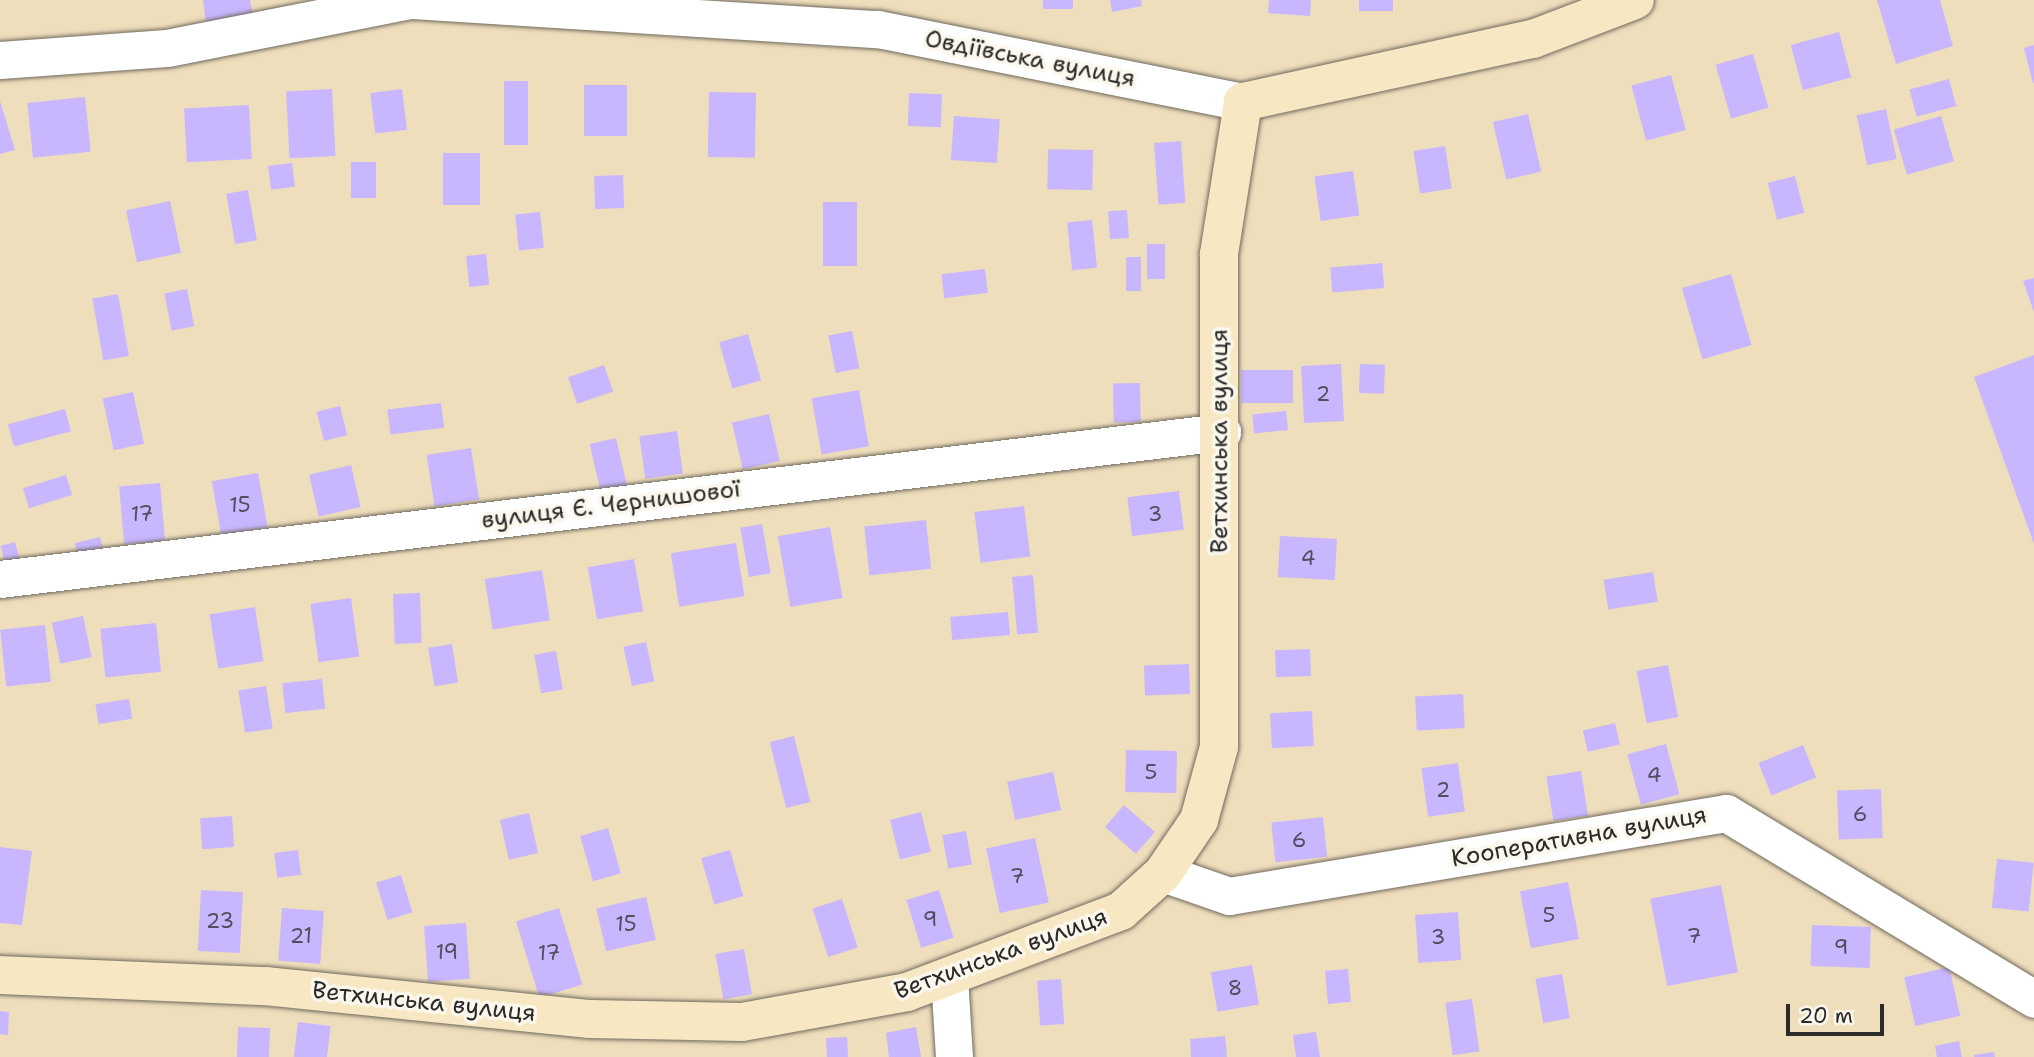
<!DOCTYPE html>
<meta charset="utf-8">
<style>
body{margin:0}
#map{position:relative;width:2034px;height:1057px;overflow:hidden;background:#efdebc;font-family:"Shantell Sans",sans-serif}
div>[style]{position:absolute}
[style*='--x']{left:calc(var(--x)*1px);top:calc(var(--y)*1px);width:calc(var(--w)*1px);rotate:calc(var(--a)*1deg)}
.building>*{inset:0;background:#c8b6fe;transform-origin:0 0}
.roads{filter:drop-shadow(0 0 2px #706a5e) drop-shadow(0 0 2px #706a5e)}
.street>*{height:37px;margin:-18.5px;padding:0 18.5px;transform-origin:18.5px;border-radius:18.5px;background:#fff}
.secondary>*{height:38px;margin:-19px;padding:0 19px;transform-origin:19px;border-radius:19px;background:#f7e8c3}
span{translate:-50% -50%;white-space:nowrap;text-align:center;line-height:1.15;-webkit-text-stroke:7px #fbf7ec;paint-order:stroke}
.number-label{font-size:21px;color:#524e60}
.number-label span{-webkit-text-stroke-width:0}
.street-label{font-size:24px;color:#2b2b2b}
.scale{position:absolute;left:1786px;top:1004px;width:98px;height:32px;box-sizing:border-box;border:4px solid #2b2b2b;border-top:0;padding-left:9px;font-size:21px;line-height:24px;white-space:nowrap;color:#2b2b2b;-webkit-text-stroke:5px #fbf7ec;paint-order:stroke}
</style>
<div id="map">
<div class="building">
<div style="clip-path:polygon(203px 0,250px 0,253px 15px,206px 23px)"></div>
<div style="left:1043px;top:0;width:30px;height:9px"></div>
<div style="clip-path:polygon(1110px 0,1141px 0,1142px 6px,1112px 12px)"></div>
<div style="clip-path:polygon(1269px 0,1311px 0,1310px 16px,1268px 13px)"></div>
<div style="left:1359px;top:0;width:34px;height:11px"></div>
<div style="clip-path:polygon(1877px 0,1940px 0,1953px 46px,1896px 64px)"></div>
<div style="left:1839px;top:32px;width:47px;height:50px;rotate:75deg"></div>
<div style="clip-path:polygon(2034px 45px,2034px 83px,2033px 83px,2024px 48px)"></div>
<div style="left:1753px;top:54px;width:56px;height:39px;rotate:74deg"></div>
<div style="left:1671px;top:75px;width:57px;height:41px;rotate:75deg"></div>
<div style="left:1949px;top:79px;width:28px;height:41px;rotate:75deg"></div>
<div style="left:504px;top:81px;width:24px;height:64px"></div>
<div style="left:584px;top:85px;width:43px;height:51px"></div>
<div style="left:332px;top:89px;width:67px;height:46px;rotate:87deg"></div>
<div style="left:402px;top:89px;width:41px;height:32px;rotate:83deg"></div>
<div style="left:709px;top:92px;width:47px;height:65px;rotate:1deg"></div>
<div style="left:909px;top:93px;width:33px;height:33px;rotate:2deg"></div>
<div style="left:85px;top:97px;width:55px;height:58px;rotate:84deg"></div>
<div style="clip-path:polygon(0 101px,15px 150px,0 154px)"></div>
<div style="left:249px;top:105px;width:54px;height:65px;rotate:87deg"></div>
<div style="left:1886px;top:109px;width:51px;height:30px;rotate:78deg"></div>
<div style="left:1528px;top:114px;width:59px;height:36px;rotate:77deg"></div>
<div style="left:954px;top:116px;width:46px;height:44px;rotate:4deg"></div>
<div style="left:1941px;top:116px;width:47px;height:49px;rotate:74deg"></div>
<div style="left:1181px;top:141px;width:62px;height:27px;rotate:86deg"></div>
<div style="left:1445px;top:146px;width:43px;height:32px;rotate:81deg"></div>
<div style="left:1093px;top:150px;width:40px;height:45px;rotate:91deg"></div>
<div style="left:443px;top:153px;width:37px;height:52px"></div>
<div style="left:376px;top:162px;width:36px;height:25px;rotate:90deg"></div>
<div style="left:292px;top:163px;width:24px;height:24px;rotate:83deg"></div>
<div style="left:1353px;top:171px;width:45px;height:39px;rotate:82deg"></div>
<div style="left:623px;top:175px;width:33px;height:29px;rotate:88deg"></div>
<div style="left:1795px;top:176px;width:38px;height:28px;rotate:76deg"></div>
<div style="left:248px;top:190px;width:51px;height:22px;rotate:80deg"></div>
<div style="left:170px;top:201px;width:53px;height:45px;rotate:78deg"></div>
<div style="left:823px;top:202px;width:34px;height:64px"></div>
<div style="left:1127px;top:210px;width:28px;height:19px;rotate:86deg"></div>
<div style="left:540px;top:212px;width:36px;height:25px;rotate:84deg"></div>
<div style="left:1092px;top:220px;width:48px;height:25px;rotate:84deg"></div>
<div style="left:1147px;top:244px;width:18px;height:35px"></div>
<div style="left:486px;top:254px;width:31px;height:20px;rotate:84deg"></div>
<div style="left:1126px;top:257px;width:15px;height:34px"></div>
<div style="left:1382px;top:263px;width:25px;height:52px;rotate:85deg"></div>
<div style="left:985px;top:269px;width:24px;height:44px;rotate:83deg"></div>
<div style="left:1731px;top:274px;width:74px;height:51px;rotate:74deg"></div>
<div style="clip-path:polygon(2034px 278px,2034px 312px,2023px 281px)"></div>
<div style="left:187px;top:289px;width:38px;height:23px;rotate:79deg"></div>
<div style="left:118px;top:294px;width:63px;height:26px;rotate:80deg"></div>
<div style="left:852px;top:331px;width:38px;height:24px;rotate:79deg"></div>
<div style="left:748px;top:334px;width:48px;height:30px;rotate:74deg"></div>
<div style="clip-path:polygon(2034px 355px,2034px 544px,1974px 377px)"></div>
<div style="left:1341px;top:364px;width:57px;height:40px;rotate:87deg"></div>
<div style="left:1360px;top:364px;width:25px;height:29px;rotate:2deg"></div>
<div style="left:604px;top:365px;width:28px;height:38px;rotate:71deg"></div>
<div style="left:1241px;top:370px;width:52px;height:33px"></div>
<div style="left:1140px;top:383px;width:39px;height:27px;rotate:89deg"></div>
<div style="left:859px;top:390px;width:57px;height:48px;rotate:80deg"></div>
<div style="left:133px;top:392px;width:53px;height:31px;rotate:78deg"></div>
<div style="left:441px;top:403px;width:25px;height:54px;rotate:83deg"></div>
<div style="left:340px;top:406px;width:30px;height:24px;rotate:76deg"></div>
<div style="left:65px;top:409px;width:23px;height:59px;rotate:75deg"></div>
<div style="left:1286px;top:411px;width:19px;height:34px;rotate:84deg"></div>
<div style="left:769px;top:414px;width:48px;height:38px;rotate:77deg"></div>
<div style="left:677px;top:431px;width:43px;height:38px;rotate:82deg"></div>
<div style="left:616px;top:438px;width:51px;height:27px;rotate:77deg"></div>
<div style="left:471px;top:448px;width:52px;height:45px;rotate:81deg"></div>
<div style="left:351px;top:465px;width:43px;height:43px;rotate:77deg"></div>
<div style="left:258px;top:473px;width:55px;height:47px;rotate:80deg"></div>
<div style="left:66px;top:475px;width:21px;height:45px;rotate:73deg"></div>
<div style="left:160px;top:483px;width:58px;height:41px;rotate:85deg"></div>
<div style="left:1179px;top:491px;width:39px;height:52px;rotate:83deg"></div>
<div style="left:1024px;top:506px;width:51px;height:50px;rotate:83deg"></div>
<div style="left:926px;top:520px;width:49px;height:62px;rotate:84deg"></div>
<div style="left:762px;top:524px;width:50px;height:22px;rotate:80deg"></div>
<div style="left:830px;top:527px;width:72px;height:53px;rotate:80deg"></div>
<div style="left:1280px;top:536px;width:57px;height:41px;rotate:3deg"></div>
<div style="left:100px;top:537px;width:25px;height:26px;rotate:76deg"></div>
<div style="left:15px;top:542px;width:31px;height:15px;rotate:75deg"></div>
<div style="left:736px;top:543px;width:54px;height:66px;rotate:81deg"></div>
<div style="left:634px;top:559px;width:53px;height:47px;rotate:80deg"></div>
<div style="left:542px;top:570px;width:51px;height:58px;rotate:81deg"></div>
<div style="left:1653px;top:572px;width:30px;height:50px;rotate:81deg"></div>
<div style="left:1033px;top:575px;width:58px;height:21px;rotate:85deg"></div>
<div style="left:420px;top:593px;width:50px;height:27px;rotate:88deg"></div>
<div style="left:351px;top:598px;width:59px;height:41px;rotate:82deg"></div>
<div style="left:255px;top:607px;width:55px;height:46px;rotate:81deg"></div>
<div style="left:1008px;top:612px;width:23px;height:58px;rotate:85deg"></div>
<div style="left:83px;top:616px;width:42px;height:32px;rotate:78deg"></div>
<div style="left:156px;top:623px;width:49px;height:56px;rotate:84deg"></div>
<div style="left:45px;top:625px;width:57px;height:45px;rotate:84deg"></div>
<div style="left:646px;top:642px;width:40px;height:23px;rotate:78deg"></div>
<div style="left:452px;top:644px;width:39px;height:24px;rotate:81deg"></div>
<div style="left:1310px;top:649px;width:27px;height:35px;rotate:88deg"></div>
<div style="left:556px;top:651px;width:39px;height:22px;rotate:80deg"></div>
<div style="left:1189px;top:664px;width:30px;height:45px;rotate:88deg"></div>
<div style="left:1668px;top:665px;width:53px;height:32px;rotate:79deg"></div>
<div style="left:322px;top:679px;width:30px;height:40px;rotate:84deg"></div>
<div style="left:266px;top:686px;width:43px;height:28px;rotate:81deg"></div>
<div style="left:1463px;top:694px;width:34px;height:48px;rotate:87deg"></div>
<div style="left:129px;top:699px;width:20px;height:34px;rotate:81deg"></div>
<div style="left:1312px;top:711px;width:35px;height:42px;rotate:87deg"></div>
<div style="left:1615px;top:723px;width:22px;height:33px;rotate:77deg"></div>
<div style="left:794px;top:736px;width:68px;height:25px;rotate:76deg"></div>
<div style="left:1666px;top:744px;width:52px;height:40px;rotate:75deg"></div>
<div style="left:1803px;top:745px;width:35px;height:48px;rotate:68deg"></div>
<div style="left:1126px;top:750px;width:51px;height:42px;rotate:1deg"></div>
<div style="left:1458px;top:763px;width:49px;height:37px;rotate:82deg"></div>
<div style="left:1581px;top:771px;width:45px;height:35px;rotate:81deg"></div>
<div style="left:1053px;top:772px;width:39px;height:47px;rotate:78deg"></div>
<div style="left:1881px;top:789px;width:49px;height:44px;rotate:88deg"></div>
<div style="left:1124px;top:805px;width:41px;height:29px;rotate:41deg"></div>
<div style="left:921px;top:812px;width:41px;height:32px;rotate:76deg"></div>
<div style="left:529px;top:813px;width:41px;height:30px;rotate:77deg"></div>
<div style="left:232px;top:816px;width:31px;height:32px;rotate:86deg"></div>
<div style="left:1323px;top:817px;width:40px;height:52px;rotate:84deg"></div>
<div style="left:608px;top:828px;width:47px;height:29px;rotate:74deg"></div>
<div style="left:966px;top:831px;width:34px;height:24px;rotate:80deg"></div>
<div style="left:1035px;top:838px;width:66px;height:50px;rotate:78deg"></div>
<div style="clip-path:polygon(0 847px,32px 851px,22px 925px,0 923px)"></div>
<div style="left:298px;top:850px;width:25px;height:24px;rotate:83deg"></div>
<div style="left:730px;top:850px;width:48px;height:30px;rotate:74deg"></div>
<div style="left:1997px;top:859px;width:37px;height:49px;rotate:6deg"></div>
<div style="left:401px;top:875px;width:39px;height:26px;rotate:73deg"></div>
<div style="left:1568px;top:882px;width:58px;height:49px;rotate:79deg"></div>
<div style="left:1721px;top:885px;width:89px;height:72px;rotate:79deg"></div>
<div style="left:201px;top:890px;width:42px;height:61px;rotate:3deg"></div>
<div style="left:939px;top:890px;width:50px;height:34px;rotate:73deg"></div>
<div style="left:646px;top:897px;width:44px;height:51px;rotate:77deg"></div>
<div style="left:842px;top:899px;width:51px;height:31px;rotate:72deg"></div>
<div style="left:282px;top:908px;width:42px;height:53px;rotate:4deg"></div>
<div style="left:559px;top:908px;width:80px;height:45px;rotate:73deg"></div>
<div style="left:1458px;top:912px;width:48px;height:43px;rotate:86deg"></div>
<div style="left:466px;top:923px;width:56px;height:42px;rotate:86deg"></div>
<div style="left:1812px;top:925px;width:59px;height:41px;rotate:2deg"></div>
<div style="left:744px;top:949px;width:46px;height:29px;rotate:80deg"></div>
<div style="left:1252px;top:965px;width:40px;height:42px;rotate:80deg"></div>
<div style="left:1949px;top:967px;width:50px;height:46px;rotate:77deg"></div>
<div style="left:1348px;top:969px;width:33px;height:23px;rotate:85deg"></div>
<div style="left:1562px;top:974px;width:45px;height:27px;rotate:80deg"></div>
<div style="left:1061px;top:979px;width:45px;height:24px;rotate:86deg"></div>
<div style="left:1472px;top:999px;width:53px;height:27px;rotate:82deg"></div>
<div style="clip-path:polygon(0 1011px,9px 1012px,8px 1035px,0 1034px)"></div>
<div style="left:298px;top:1022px;width:33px;height:35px;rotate:7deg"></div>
<div style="left:238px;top:1027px;width:32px;height:30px;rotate:2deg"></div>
<div style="clip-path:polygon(916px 1027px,921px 1057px,889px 1057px,886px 1033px)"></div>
<div style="clip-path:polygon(1316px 1032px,1320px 1057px,1296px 1057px,1293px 1035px)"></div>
<div style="clip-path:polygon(1225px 1036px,1227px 1057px,1191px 1057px,1190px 1039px)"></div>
<div style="left:847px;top:1037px;width:20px;height:21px;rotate:87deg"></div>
<div style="clip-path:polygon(1959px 1041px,1962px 1057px,1937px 1057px,1935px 1046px)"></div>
<div style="clip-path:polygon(1994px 1052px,1995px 1057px,1974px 1057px,1974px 1055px)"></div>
</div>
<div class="roads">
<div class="street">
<div style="--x:411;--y:0;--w:468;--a:3.6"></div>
<div style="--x:878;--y:29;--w:372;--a:11.3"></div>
<div style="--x:0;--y:60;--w:167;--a:-4.1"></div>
<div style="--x:167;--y:48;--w:247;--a:-11.2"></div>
<div style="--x:0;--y:579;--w:1231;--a:-6.86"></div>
<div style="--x:1163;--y:873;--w:70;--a:19.2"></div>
<div style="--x:1229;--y:896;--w:504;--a:-9.48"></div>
<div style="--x:1726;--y:813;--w:360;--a:31.1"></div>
<div style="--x:949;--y:977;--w:80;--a:86.4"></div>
</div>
<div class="secondary">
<div style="--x:0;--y:975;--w:265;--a:2.4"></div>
<div style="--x:265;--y:986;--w:327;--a:5.8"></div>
<div style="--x:590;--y:1019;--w:152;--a:1.1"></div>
<div style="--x:742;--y:1022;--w:168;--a:-10.3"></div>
<div style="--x:907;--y:992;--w:229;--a:-20.7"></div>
<div style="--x:1121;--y:911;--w:57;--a:-42.1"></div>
<div style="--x:1163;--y:873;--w:64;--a:-55.8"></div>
<div style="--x:1199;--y:820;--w:76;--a:-74.7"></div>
<div style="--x:1219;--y:747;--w:493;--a:-90"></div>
<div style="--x:1219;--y:254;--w:154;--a:-81"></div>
<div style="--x:1243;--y:102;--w:297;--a:-12.3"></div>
<div style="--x:1533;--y:39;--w:109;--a:-20.9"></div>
</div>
</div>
<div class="number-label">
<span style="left:1323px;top:394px">2</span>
<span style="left:240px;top:505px">15</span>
<span style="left:142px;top:514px">17</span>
<span style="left:1155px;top:514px">3</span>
<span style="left:1308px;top:558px">4</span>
<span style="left:1151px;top:772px">5</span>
<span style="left:1654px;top:775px">4</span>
<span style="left:1443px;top:790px">2</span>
<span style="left:1860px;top:814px">6</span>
<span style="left:1299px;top:840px">6</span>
<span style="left:1017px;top:876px">7</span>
<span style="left:1549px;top:915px">5</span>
<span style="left:930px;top:919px">9</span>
<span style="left:220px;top:921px">23</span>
<span style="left:626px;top:924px">15</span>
<span style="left:301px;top:936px">21</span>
<span style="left:1694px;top:936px">7</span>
<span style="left:1438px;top:937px">3</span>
<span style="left:1841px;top:947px">9</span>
<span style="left:447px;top:952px">19</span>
<span style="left:549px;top:953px">17</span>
<span style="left:1235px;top:988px">8</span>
</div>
<div class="street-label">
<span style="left:1030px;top:59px;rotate:11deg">Овдіївська вулиця</span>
<span style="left:1220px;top:441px;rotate:-90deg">Ветхинська вулиця</span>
<span style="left:611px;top:505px;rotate:-7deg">вулиця Є. Чернишової</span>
<span style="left:1579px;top:837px;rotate:-10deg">Кооперативна вулиця</span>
<span style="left:1001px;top:954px;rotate:-20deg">Ветхинська вулиця</span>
<span style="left:424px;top:1002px;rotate:6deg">Ветхинська вулиця</span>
</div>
<div class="scale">20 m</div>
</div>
